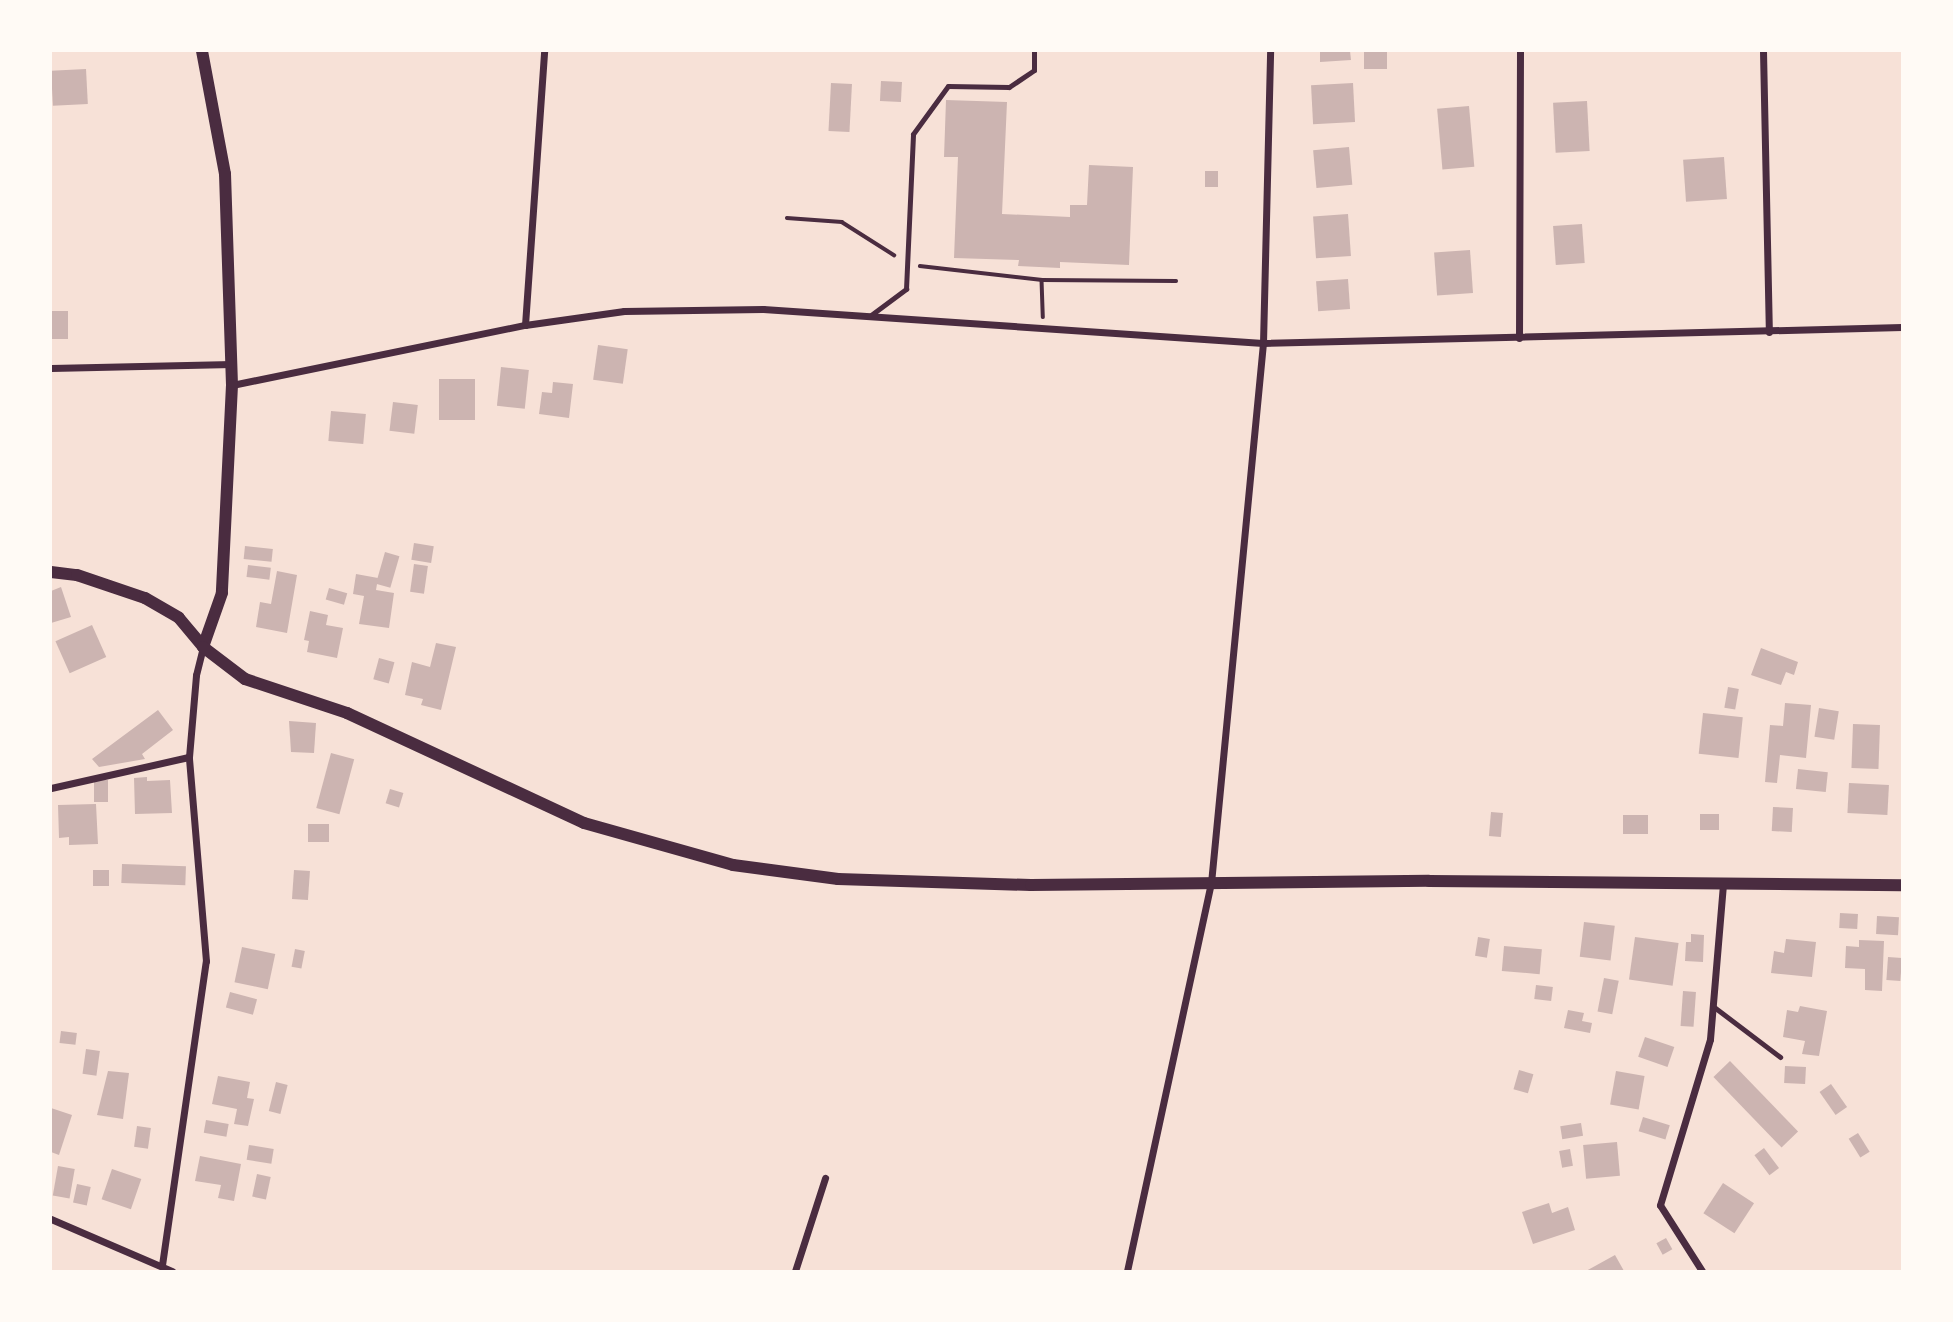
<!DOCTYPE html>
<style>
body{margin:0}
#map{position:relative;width:1953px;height:1322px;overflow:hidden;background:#f7e1d7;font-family:Montserrat,sans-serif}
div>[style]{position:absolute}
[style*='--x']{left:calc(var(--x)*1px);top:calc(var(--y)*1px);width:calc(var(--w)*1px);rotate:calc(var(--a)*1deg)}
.building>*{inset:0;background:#ccb4b1;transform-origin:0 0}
.path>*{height:3.5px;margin:-1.75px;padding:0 1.75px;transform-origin:1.75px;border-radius:1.75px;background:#4a2c40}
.service>*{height:5px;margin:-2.5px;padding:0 2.5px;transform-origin:2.5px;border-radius:2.5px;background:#4a2c40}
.minor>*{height:7px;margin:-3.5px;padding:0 3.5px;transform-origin:3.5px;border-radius:3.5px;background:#4a2c40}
.tertiary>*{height:12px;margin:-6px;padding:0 6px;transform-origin:6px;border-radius:6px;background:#4a2c40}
span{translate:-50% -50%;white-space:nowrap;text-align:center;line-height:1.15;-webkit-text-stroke:6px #fffaf5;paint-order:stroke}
.frame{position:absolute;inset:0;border:52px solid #fffaf5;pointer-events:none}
</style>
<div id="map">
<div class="building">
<div style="clip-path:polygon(1320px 51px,1350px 51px,1351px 60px,1320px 62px)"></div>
<div style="left:1364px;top:51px;width:23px;height:18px"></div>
<div style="left:86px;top:69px;width:35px;height:35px;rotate:87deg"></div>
<div style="left:881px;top:81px;width:21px;height:20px;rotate:3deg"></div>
<div style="left:831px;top:83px;width:21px;height:48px;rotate:3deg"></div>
<div style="left:1353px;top:83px;width:39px;height:42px;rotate:87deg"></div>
<div style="clip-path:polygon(946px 100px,1007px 102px,1002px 214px,1070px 217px,1070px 205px,1087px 205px,1089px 165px,1133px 167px,1129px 265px,1060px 262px,1060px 268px,1018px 266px,1019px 260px,954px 258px,958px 157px,944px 157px)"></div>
<div style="left:1587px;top:101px;width:50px;height:34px;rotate:87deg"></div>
<div style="left:1469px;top:106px;width:61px;height:32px;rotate:85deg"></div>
<div style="left:1349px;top:147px;width:38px;height:36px;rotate:85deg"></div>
<div style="left:1724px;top:157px;width:42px;height:41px;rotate:86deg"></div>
<div style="left:1218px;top:171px;width:16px;height:13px;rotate:90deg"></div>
<div style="left:1348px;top:214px;width:42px;height:35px;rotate:86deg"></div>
<div style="left:1582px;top:224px;width:39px;height:29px;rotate:86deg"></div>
<div style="left:1470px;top:250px;width:43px;height:36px;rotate:86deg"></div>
<div style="left:1348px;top:279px;width:30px;height:32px;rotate:86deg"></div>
<div style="left:51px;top:311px;width:17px;height:28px"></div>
<div style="left:598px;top:345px;width:30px;height:35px;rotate:8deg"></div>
<div style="left:501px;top:367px;width:28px;height:39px;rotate:6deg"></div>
<div style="left:475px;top:379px;width:41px;height:36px;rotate:90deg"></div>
<div style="clip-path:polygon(553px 382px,573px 384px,569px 418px,539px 414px,542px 392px,552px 393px)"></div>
<div style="left:393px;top:402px;width:25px;height:29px;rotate:7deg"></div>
<div style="left:331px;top:411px;width:35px;height:30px;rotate:5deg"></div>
<div style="left:414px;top:543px;width:20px;height:17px;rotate:9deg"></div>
<div style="left:245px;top:546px;width:28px;height:13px;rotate:6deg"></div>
<div style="left:385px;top:552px;width:15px;height:33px;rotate:16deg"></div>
<div style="left:414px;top:564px;width:14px;height:28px;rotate:8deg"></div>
<div style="left:248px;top:565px;width:23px;height:12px;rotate:7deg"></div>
<div style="clip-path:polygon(277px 571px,297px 575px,287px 633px,256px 627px,260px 602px,271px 604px)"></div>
<div style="clip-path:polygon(356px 574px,378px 578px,376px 590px,394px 593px,389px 628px,359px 624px,364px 596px,353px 594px)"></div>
<div style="clip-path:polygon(61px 587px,71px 617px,51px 623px,51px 591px)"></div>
<div style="left:329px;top:588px;width:19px;height:12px;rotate:16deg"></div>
<div style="clip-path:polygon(310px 611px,328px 615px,326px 625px,343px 628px,337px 658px,307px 652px,309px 641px,304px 640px)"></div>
<div style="left:92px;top:625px;width:35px;height:40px;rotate:66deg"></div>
<div style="clip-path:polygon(436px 643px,456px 647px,441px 710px,421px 705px,423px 699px,405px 695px,412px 662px,430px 667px)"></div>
<div style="clip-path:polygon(1761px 648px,1798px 662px,1794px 675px,1786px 672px,1781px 685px,1751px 675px)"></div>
<div style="left:379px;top:658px;width:16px;height:22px;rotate:15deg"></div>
<div style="left:1728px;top:687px;width:11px;height:21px;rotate:10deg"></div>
<div style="clip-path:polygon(1785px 703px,1811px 705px,1806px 758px,1780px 755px,1777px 783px,1765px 782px,1770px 725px,1783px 726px)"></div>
<div style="left:1819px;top:708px;width:20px;height:29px;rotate:9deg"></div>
<div style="clip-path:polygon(158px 710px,173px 730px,142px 754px,145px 759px,99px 767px,92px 759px)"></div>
<div style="left:1703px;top:713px;width:40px;height:41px;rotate:6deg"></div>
<div style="clip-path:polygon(289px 721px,316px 723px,314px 753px,291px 752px)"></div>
<div style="left:1853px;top:724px;width:27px;height:44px;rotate:2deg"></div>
<div style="left:331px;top:753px;width:24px;height:57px;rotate:15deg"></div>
<div style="left:1798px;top:769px;width:30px;height:20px;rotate:6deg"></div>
<div style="clip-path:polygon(147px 777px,147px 781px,170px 780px,172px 813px,135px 814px,134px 778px)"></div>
<div style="left:94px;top:780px;width:14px;height:22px"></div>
<div style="left:1849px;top:783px;width:40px;height:30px;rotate:3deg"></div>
<div style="left:390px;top:789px;width:14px;height:15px;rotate:17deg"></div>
<div style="clip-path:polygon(96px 804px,98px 844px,69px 845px,69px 837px,59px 838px,58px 805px)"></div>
<div style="left:1773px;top:807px;width:20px;height:24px;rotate:3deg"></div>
<div style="left:1491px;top:812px;width:12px;height:24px;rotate:5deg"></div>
<div style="left:1700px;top:814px;width:19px;height:16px"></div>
<div style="left:1623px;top:815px;width:25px;height:19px"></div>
<div style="left:308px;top:824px;width:21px;height:18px"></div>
<div style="left:122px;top:864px;width:64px;height:19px;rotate:2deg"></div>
<div style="left:93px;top:870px;width:16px;height:16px"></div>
<div style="left:294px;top:870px;width:16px;height:29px;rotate:4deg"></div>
<div style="left:1840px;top:913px;width:18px;height:15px;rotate:3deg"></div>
<div style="left:1877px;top:916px;width:22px;height:18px;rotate:3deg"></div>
<div style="left:1584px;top:922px;width:31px;height:35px;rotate:7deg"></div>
<div style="clip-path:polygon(1691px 934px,1704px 935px,1703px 962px,1685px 961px,1686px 942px,1691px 942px)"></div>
<div style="left:1478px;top:937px;width:12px;height:19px;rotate:9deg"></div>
<div style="left:1635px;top:937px;width:44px;height:43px;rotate:8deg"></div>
<div style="clip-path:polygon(1786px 939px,1816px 942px,1812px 977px,1771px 973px,1774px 951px,1784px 953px)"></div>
<div style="clip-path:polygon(1859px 940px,1884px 941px,1882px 991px,1865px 990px,1865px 969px,1845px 968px,1846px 946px,1859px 947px)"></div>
<div style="left:1504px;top:946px;width:38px;height:25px;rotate:5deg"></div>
<div style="left:242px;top:947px;width:34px;height:36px;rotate:12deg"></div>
<div style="left:295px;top:949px;width:10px;height:18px;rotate:11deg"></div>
<div style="left:1888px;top:957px;width:14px;height:23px;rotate:4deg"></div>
<div style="left:1604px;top:978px;width:15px;height:34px;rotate:11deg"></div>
<div style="left:1536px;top:985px;width:17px;height:14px;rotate:7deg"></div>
<div style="left:1683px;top:991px;width:13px;height:35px;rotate:4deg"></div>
<div style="left:230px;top:992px;width:28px;height:16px;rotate:15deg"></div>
<div style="clip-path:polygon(1800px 1006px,1827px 1011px,1819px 1056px,1802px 1054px,1805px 1041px,1783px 1037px,1787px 1010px,1798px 1012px)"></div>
<div style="clip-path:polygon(1568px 1010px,1584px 1013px,1582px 1021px,1592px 1023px,1590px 1033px,1564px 1028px)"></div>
<div style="left:61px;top:1031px;width:16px;height:12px;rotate:7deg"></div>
<div style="left:1645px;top:1037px;width:31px;height:21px;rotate:19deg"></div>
<div style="left:86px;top:1049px;width:14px;height:25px;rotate:8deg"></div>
<div style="left:1730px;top:1061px;width:98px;height:23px;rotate:46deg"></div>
<div style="left:1785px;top:1066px;width:21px;height:17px;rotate:3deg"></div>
<div style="left:1519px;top:1070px;width:15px;height:20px;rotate:16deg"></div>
<div style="clip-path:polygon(108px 1071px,129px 1073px,123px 1119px,97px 1115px)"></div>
<div style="left:1616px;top:1071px;width:29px;height:34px;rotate:10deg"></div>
<div style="clip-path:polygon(218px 1076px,250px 1082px,247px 1098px,254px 1099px,248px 1126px,234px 1124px,237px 1109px,212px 1104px)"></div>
<div style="left:276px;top:1082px;width:12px;height:30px;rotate:14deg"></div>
<div style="left:1831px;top:1084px;width:28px;height:14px;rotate:55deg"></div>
<div style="clip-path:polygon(51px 1108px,72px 1115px,59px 1155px,51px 1152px)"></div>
<div style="left:1643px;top:1117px;width:28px;height:15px;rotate:17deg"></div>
<div style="left:206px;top:1120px;width:23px;height:13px;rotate:10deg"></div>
<div style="left:1581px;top:1123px;width:13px;height:21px;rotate:81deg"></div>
<div style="left:137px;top:1126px;width:14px;height:21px;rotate:8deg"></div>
<div style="left:1858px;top:1133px;width:22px;height:11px;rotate:58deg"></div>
<div style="left:1617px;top:1142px;width:34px;height:34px;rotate:85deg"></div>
<div style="left:249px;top:1145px;width:25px;height:15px;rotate:9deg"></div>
<div style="left:1764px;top:1148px;width:25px;height:12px;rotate:53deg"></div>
<div style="left:1570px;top:1149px;width:17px;height:11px;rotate:80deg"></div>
<div style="clip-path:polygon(200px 1156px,241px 1164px,234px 1201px,218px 1198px,221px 1185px,195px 1181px)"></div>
<div style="left:58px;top:1166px;width:17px;height:30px;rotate:10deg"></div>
<div style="left:112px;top:1169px;width:31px;height:32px;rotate:19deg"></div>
<div style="left:257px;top:1174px;width:14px;height:23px;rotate:12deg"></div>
<div style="left:1723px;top:1183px;width:37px;height:36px;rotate:33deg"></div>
<div style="left:77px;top:1184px;width:14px;height:19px;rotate:12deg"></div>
<div style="clip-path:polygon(1549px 1203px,1552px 1213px,1568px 1207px,1575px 1230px,1533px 1244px,1522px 1212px)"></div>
<div style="left:1666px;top:1238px;width:13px;height:11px;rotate:61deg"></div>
<div style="clip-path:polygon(1615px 1255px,1624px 1271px,1586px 1271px)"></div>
</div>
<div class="path">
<div style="--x:787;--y:218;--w:55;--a:4.2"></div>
<div style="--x:842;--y:222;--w:62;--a:32.4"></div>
<div style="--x:920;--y:266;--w:123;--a:6.5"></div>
<div style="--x:1042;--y:280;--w:134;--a:0.4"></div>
<div style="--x:1042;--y:280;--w:37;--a:88"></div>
</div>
<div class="service">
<div style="--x:871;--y:315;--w:44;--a:-36.6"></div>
<div style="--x:906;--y:289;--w:155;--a:-87.4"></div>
<div style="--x:913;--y:134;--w:59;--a:-53.9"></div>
<div style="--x:948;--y:86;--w:61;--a:0.9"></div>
<div style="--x:1009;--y:87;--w:30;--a:-34"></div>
<div style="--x:1034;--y:70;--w:19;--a:-90"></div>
<div style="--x:1714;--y:1007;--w:83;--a:37.1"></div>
</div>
<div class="minor">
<div style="--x:1763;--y:51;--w:281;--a:88.8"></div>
<div style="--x:525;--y:325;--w:275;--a:-86"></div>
<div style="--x:1519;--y:338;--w:287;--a:-89.8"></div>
<div style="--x:51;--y:368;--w:181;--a:-1.3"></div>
<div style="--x:232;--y:385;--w:299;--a:-11.6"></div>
<div style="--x:525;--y:325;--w:100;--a:-8"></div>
<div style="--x:624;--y:311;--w:139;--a:-0.8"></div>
<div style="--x:763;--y:309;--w:501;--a:3.89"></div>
<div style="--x:1263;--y:343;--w:639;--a:-1.43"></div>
<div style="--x:51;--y:788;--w:141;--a:-12.7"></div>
<div style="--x:51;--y:1219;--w:132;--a:23.3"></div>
<div style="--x:162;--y:1265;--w:307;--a:-81.8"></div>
<div style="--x:206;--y:961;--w:205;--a:-94.8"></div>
<div style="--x:189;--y:757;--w:82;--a:-85.1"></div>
<div style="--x:196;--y:675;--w:29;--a:-76"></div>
<div style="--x:795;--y:1271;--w:98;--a:-72.1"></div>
<div style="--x:1127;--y:1271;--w:397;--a:-77.8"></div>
<div style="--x:1211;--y:883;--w:542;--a:-84.5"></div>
<div style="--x:1263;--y:343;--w:292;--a:-88.6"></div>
<div style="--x:1702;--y:1271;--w:78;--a:-122.5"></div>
<div style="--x:1660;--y:1205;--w:173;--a:-73.2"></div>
<div style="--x:1710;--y:1039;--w:157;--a:-85.2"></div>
</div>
<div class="tertiary">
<div style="--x:202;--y:51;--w:125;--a:79.4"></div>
<div style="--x:225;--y:174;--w:211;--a:88.1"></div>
<div style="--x:232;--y:385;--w:208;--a:92.8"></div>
<div style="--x:222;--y:593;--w:57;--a:109.4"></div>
<div style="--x:51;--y:572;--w:26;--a:7"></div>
<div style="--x:77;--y:575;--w:72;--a:18.7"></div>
<div style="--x:145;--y:598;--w:39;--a:30"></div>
<div style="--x:179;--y:618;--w:38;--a:50"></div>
<div style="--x:203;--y:647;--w:53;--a:37.3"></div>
<div style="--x:245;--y:679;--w:108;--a:18.4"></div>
<div style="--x:347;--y:713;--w:261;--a:24.9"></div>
<div style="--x:584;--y:823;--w:155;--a:15.7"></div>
<div style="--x:733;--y:865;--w:106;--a:7.6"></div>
<div style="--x:838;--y:879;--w:193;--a:1.8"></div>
<div style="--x:1031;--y:885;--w:398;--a:-0.6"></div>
<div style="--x:1429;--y:881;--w:473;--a:0.5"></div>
</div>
<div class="frame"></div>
</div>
